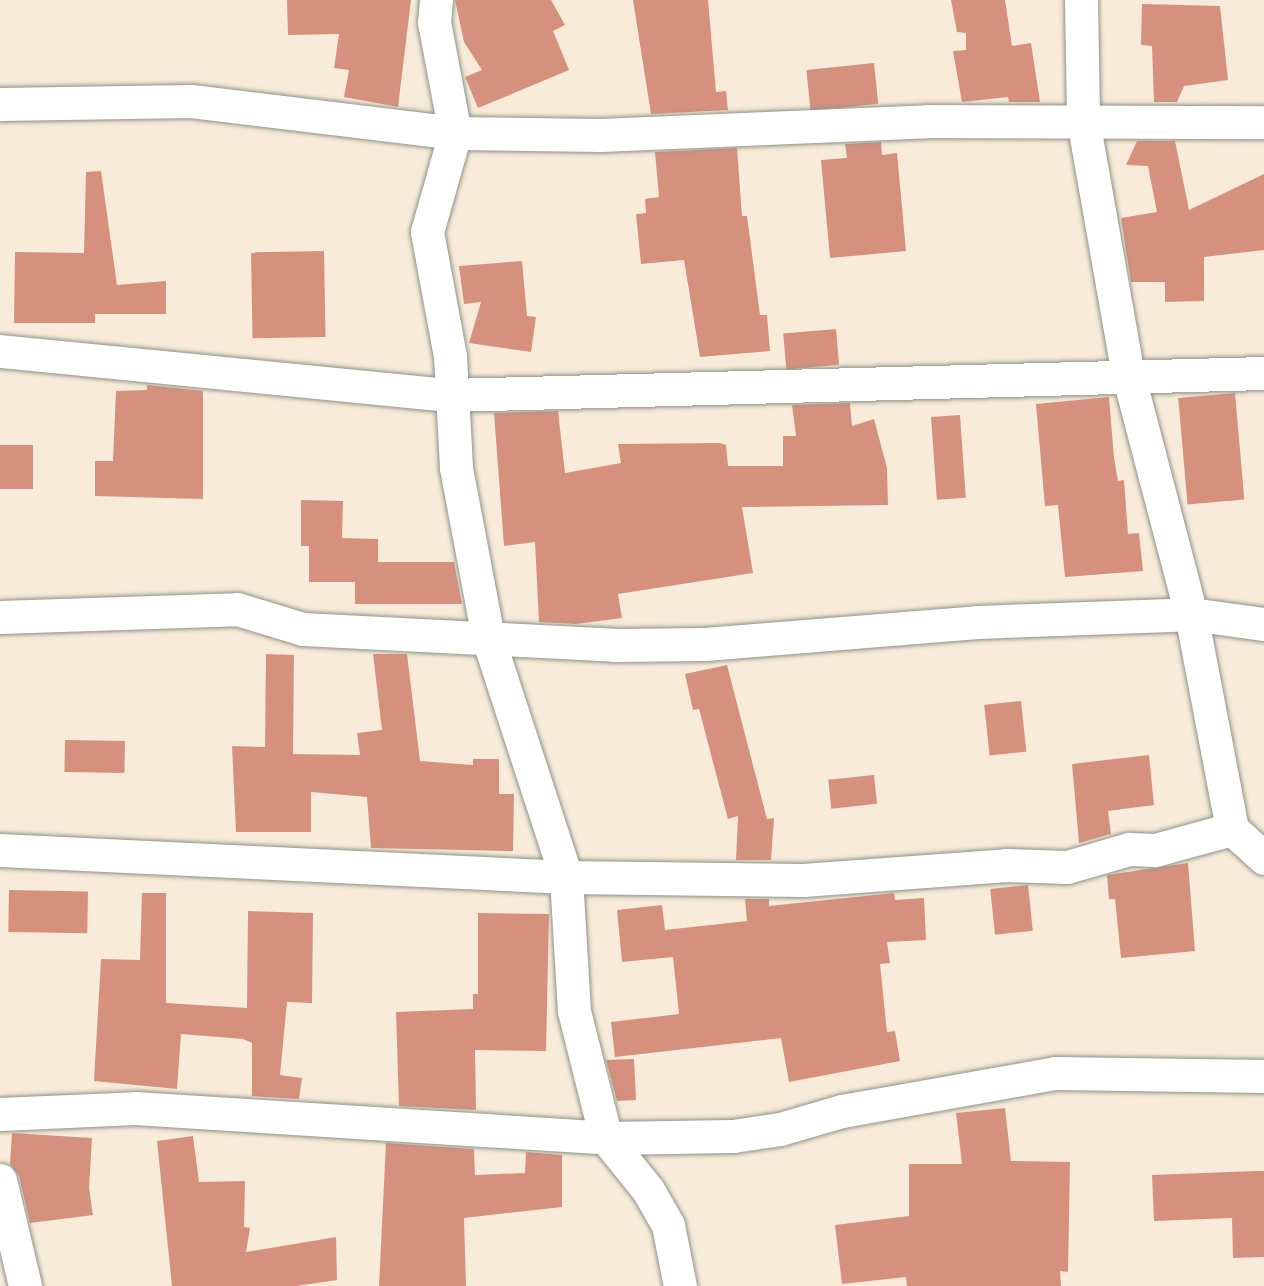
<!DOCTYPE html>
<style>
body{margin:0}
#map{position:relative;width:1264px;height:1286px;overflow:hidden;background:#f8ebda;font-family:"Indie Flower",sans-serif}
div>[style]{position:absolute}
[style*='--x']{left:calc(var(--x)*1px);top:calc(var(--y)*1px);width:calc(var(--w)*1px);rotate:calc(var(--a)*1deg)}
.building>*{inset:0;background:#d6917e;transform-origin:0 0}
.roads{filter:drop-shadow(0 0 2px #8c9487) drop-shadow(0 0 2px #8c9487)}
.street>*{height:33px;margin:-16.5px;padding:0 16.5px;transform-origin:16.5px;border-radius:16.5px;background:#fff}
span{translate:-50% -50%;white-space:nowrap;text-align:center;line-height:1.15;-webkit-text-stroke:5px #fff;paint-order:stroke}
</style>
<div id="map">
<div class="building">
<div style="clip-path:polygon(287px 0,411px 0,398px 107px,344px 97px,349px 70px,334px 68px,339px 34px,288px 35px)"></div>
<div style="clip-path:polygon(455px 0,551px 0,565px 25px,553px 31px,569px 70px,478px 108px,465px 77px,482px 70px,464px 42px)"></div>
<div style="clip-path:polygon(633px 0,708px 0,716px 92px,726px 91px,728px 110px,651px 114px)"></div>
<div style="clip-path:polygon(951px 0,1005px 0,1012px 46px,1031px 43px,1040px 102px,1009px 102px,1008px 97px,962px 102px,953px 51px,966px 50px,966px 33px,957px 32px)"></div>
<div style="clip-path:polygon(1142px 4px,1220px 6px,1228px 80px,1184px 86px,1177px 102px,1154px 102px,1152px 46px,1141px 45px)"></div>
<div style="left:874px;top:63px;width:41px;height:68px;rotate:84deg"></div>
<div style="clip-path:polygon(1137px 141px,1175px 141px,1189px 210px,1264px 174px,1264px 250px,1204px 257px,1204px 301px,1165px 302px,1165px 282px,1131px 282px,1121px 218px,1157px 212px,1148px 166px,1126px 165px)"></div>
<div style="clip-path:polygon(881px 142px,882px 155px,897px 153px,906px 251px,830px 258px,821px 160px,847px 158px,845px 144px)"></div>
<div style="clip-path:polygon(737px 148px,742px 216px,747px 216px,760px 315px,767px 315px,770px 351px,700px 357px,684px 260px,641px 264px,636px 214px,646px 213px,645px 199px,659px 197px,655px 152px)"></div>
<div style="clip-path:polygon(101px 171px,117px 285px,166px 281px,166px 314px,95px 314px,95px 323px,14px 323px,15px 252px,84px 253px,86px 172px)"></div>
<div style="left:324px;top:251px;width:86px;height:73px;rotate:89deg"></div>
<div style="clip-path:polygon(522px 261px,527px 316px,536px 317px,531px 352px,469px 343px,481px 302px,464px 304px,459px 266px)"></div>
<div style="left:836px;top:329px;width:36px;height:53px;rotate:85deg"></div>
<div style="clip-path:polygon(147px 385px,203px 391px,203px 499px,95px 496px,95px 461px,113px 461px,116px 391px,147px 390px)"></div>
<div style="left:1235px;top:393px;width:107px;height:57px;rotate:85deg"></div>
<div style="clip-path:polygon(1109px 397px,1114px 458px,1118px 481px,1124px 480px,1128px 534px,1139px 533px,1143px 571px,1065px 577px,1058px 505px,1045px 506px,1036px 404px)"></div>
<div style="clip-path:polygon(850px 403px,852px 426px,874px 419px,887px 468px,888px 505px,742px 507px,753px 573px,618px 594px,622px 618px,576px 624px,539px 622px,535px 542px,504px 546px,494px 413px,558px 411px,565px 473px,621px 463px,618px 444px,720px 443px,726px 445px,728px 466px,783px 466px,783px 436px,796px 436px,792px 405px)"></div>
<div style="left:960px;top:415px;width:83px;height:29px;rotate:86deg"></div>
<div style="left:0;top:445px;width:33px;height:44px"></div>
<div style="clip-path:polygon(301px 500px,343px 501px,342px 538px,378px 539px,378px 562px,454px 562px,462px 604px,355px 604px,355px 582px,309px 582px,309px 546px,301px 546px)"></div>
<div style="clip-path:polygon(266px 654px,294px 655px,293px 754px,360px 755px,357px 733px,382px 730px,373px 654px,407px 654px,420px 761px,473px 765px,473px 759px,499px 759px,499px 794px,514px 794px,513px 851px,371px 848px,367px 797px,311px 792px,311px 832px,236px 832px,232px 746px,265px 747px)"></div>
<div style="clip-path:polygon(727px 665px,767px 819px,774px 818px,771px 860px,736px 860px,738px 816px,728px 819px,699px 709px,693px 710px,685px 674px)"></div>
<div style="left:1021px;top:701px;width:51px;height:37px;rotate:84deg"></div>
<div style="left:65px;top:740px;width:60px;height:32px;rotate:1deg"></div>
<div style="clip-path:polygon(1149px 755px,1154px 805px,1108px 811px,1111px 834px,1079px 843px,1072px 764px)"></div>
<div style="left:874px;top:775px;width:29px;height:46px;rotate:84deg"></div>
<div style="clip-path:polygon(1188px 863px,1195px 951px,1121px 958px,1115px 899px,1109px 899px,1107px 875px)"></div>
<div style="left:1028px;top:885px;width:46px;height:38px;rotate:84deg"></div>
<div style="left:9px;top:890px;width:79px;height:42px;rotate:1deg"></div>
<div style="clip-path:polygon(142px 893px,166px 893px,166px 1003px,247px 1008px,248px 911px,313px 913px,312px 1003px,287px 1002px,280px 1075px,302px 1078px,299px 1099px,252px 1096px,252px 1043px,243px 1039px,181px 1034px,177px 1089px,94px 1081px,101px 959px,140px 960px)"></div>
<div style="clip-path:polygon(894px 893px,895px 900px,924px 898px,926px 940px,887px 942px,890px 963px,880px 964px,887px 1032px,895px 1031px,900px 1061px,789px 1082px,781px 1038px,615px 1057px,611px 1022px,679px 1014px,673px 957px,622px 962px,617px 910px,662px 905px,665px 930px,747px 921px,745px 899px,769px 899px,769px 906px)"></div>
<div style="clip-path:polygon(478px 913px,549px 914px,546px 1051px,475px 1050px,476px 1110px,399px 1106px,396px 1012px,473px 1009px,473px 994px,478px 994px)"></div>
<div style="clip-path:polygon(634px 1059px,636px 1100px,617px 1101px,606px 1060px)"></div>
<div style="clip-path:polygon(1005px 1108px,1011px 1161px,1070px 1162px,1068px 1272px,1060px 1271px,1061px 1286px,907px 1286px,906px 1277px,842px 1284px,835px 1225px,909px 1216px,909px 1164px,962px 1164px,956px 1113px)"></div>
<div style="clip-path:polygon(12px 1133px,92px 1138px,89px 1188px,93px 1215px,30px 1223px,19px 1176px,10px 1164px)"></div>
<div style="clip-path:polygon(193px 1136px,199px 1182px,245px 1181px,244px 1227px,250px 1228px,246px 1252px,336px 1237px,337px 1280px,296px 1286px,172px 1286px,157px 1141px)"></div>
<div style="clip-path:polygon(386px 1143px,474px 1149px,475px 1175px,525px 1173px,526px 1152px,562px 1155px,562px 1207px,464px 1218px,466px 1286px,379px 1286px)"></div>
<div style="clip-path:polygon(1256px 1171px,1264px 1171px,1264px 1257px,1233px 1258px,1232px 1218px,1154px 1221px,1152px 1175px)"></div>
</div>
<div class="roads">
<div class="street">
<div style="--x:436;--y:0;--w:22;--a:95"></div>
<div style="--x:434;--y:22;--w:113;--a:79.3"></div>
<div style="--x:455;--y:133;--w:103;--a:105.8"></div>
<div style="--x:427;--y:232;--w:126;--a:79.5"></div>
<div style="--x:450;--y:356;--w:112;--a:86.9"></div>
<div style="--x:456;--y:468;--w:173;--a:79.3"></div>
<div style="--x:488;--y:638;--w:251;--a:71.9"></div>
<div style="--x:566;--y:877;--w:134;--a:86.6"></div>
<div style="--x:574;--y:1011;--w:131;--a:75.9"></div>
<div style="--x:606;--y:1138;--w:67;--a:51.1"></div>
<div style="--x:648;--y:1190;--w:40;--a:60.3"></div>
<div style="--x:668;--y:1225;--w:62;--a:78.9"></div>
<div style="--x:1081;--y:0;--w:120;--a:89"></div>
<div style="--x:1083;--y:120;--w:258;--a:80"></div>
<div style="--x:1128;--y:374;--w:248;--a:75.3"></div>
<div style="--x:1191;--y:614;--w:219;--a:79.2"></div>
<div style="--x:1232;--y:829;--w:43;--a:42.2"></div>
<div style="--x:0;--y:104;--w:191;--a:-0.9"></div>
<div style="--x:191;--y:101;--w:266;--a:6.9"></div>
<div style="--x:455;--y:133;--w:145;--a:0.8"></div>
<div style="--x:600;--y:135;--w:328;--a:-2.4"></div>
<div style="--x:928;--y:121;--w:336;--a:0.2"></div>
<div style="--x:0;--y:351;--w:453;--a:5.6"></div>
<div style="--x:451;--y:395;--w:813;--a:-1.55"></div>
<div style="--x:0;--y:617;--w:237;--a:-1.9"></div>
<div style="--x:237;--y:609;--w:69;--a:16.9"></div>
<div style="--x:303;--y:629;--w:311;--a:2.9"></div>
<div style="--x:614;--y:645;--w:91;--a:-0.6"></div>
<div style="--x:705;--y:644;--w:273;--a:-4.6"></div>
<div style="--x:977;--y:622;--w:214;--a:-2.1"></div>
<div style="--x:1191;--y:614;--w:74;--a:7.8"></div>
<div style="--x:0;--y:850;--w:567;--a:2.73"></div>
<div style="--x:566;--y:877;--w:237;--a:0.7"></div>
<div style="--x:803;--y:880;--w:205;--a:-4.2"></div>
<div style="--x:1007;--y:865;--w:60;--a:1.9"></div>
<div style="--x:1067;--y:867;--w:65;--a:-16.2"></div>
<div style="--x:1129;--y:849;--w:26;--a:2"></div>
<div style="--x:1155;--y:850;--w:80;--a:-15.3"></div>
<div style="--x:0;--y:1114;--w:135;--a:-2.5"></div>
<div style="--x:135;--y:1108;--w:472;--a:3.6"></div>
<div style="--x:606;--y:1138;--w:127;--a:-0.9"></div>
<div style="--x:733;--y:1136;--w:48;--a:-8.5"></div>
<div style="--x:780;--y:1129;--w:65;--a:-16.2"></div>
<div style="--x:842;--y:1111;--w:216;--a:-10.1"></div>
<div style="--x:1055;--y:1073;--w:209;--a:0.8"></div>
<div style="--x:0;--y:1180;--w:109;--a:76.7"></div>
</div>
</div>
</div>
